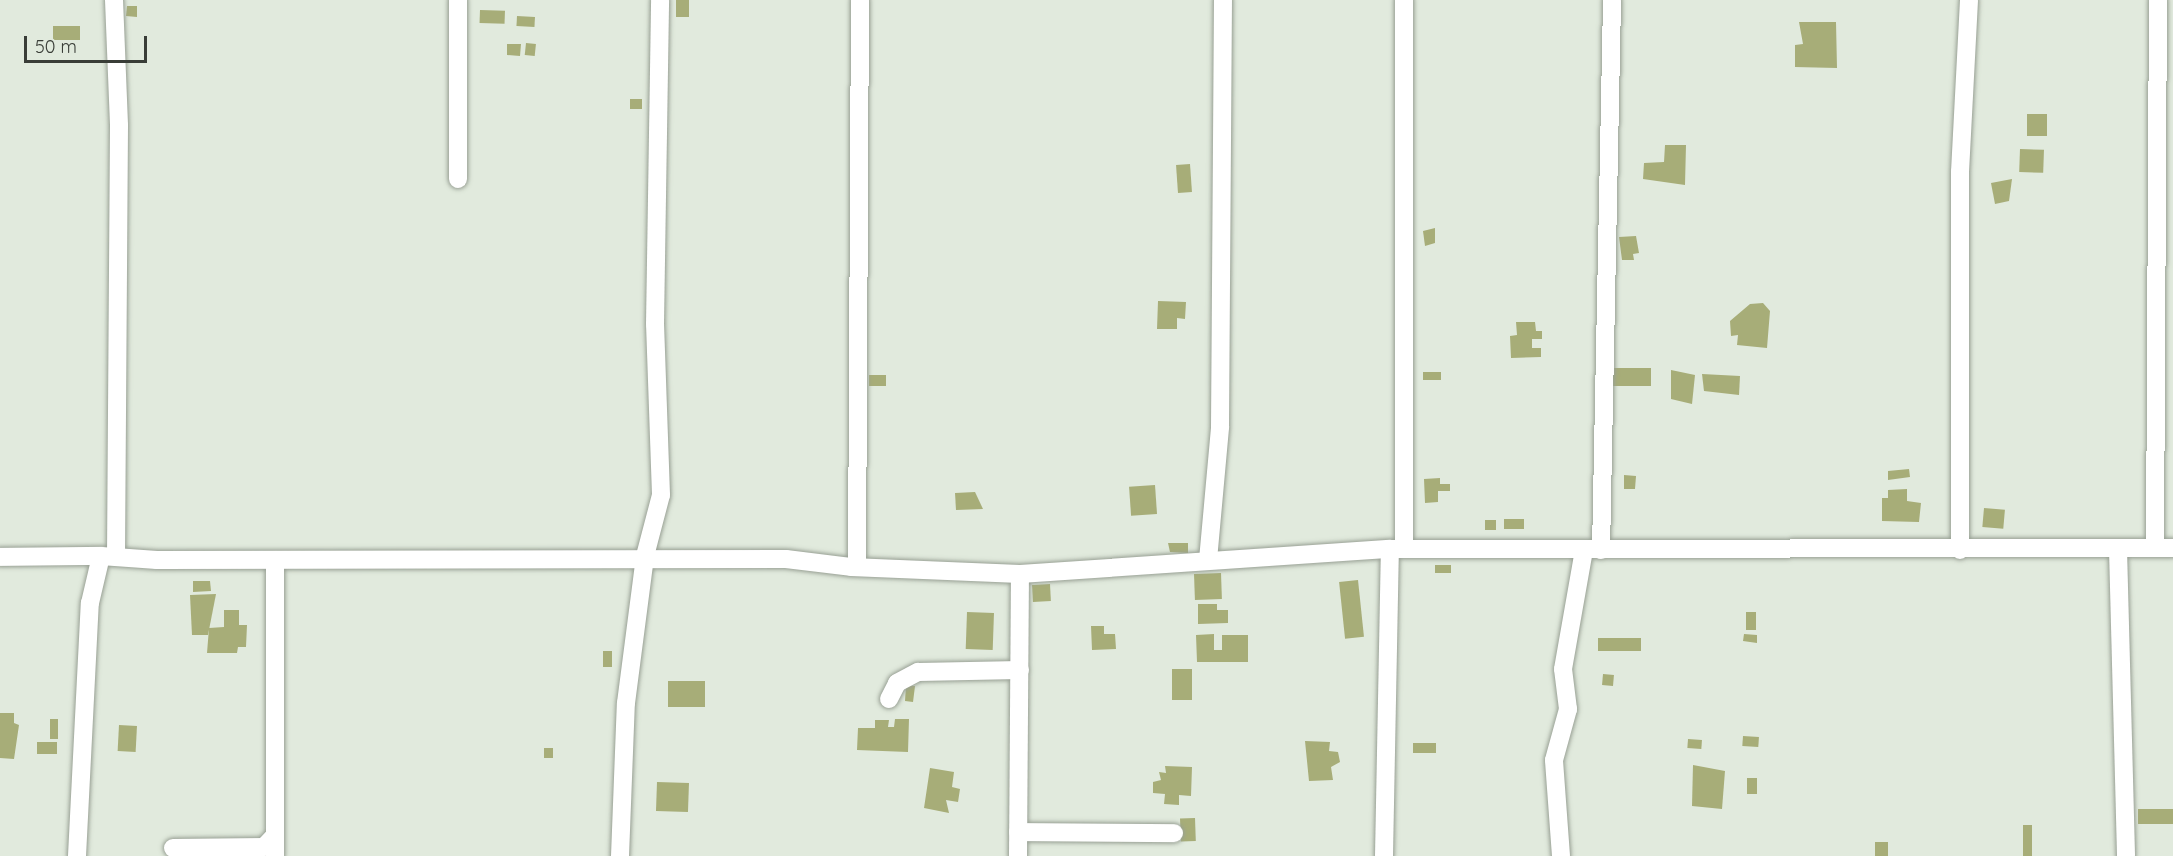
<!DOCTYPE html>
<style>
body{margin:0}
#map{position:relative;width:2173px;height:856px;overflow:hidden;background:#e1eadd;font-family:Quicksand,sans-serif}
div>[style]{position:absolute}
[style*='--x']{left:calc(var(--x)*1px);top:calc(var(--y)*1px);width:calc(var(--w)*1px);rotate:calc(var(--a)*1deg)}
.building>*{inset:0;background:#a7ad78;transform-origin:0 0}
.roads{filter:drop-shadow(0 0 2px #98a094) drop-shadow(0 0 2px #98a094)}
.minor>*{height:18px;margin:-9px;padding:0 9px;transform-origin:9px;border-radius:9px;background:#fff}
span{translate:-50% -50%;white-space:nowrap;text-align:center;line-height:1.15;-webkit-text-stroke:6px #e1eadd;paint-order:stroke}
.scale{position:absolute;left:24px;top:36px;width:123px;height:27px;box-sizing:border-box;border:3px solid #393d37;border-top:0;padding-left:8px;font-size:18px;line-height:21px;white-space:nowrap;color:#393d37;-webkit-text-stroke:4px #e1eadd;paint-order:stroke}
</style>
<div id="map">
<div class="building">
<div style="left:676px;top:0;width:13px;height:17px"></div>
<div style="clip-path:polygon(127px 6px,137px 6px,137px 17px,126px 16px)"></div>
<div style="left:480px;top:10px;width:25px;height:13px;rotate:2deg"></div>
<div style="left:517px;top:16px;width:18px;height:10px;rotate:3deg"></div>
<div style="clip-path:polygon(1799px 22px,1836px 22px,1837px 68px,1795px 67px,1795px 45px,1803px 44px)"></div>
<div style="left:53px;top:26px;width:27px;height:14px"></div>
<div style="left:526px;top:43px;width:10px;height:12px;rotate:6deg"></div>
<div style="clip-path:polygon(507px 44px,521px 44px,520px 56px,507px 55px)"></div>
<div style="left:630px;top:99px;width:12px;height:10px"></div>
<div style="left:2047px;top:114px;width:22px;height:20px;rotate:90deg"></div>
<div style="clip-path:polygon(1665px 145px,1686px 145px,1685px 185px,1643px 179px,1644px 163px,1664px 162px)"></div>
<div style="left:2020px;top:149px;width:24px;height:23px;rotate:2deg"></div>
<div style="left:1190px;top:164px;width:28px;height:14px;rotate:86deg"></div>
<div style="clip-path:polygon(2012px 179px,2009px 201px,1995px 204px,1991px 183px)"></div>
<div style="clip-path:polygon(1435px 228px,1435px 243px,1425px 246px,1423px 231px)"></div>
<div style="clip-path:polygon(1636px 236px,1639px 253px,1633px 254px,1634px 260px,1622px 260px,1619px 237px)"></div>
<div style="clip-path:polygon(1158px 301px,1186px 302px,1185px 319px,1177px 318px,1177px 329px,1157px 329px)"></div>
<div style="clip-path:polygon(1763px 303px,1770px 311px,1767px 348px,1737px 345px,1738px 335px,1731px 336px,1730px 321px,1750px 304px)"></div>
<div style="clip-path:polygon(1516px 322px,1535px 322px,1536px 331px,1542px 331px,1542px 339px,1532px 339px,1532px 348px,1541px 348px,1541px 357px,1511px 358px,1510px 336px,1517px 335px)"></div>
<div style="left:1651px;top:368px;width:18px;height:39px;rotate:90deg"></div>
<div style="clip-path:polygon(1671px 370px,1695px 375px,1692px 404px,1671px 399px)"></div>
<div style="left:1423px;top:372px;width:18px;height:8px"></div>
<div style="clip-path:polygon(1702px 374px,1740px 376px,1739px 395px,1704px 391px)"></div>
<div style="left:869px;top:375px;width:17px;height:11px"></div>
<div style="clip-path:polygon(1909px 469px,1910px 477px,1888px 480px,1888px 471px)"></div>
<div style="clip-path:polygon(1624px 475px,1636px 476px,1635px 489px,1624px 489px)"></div>
<div style="clip-path:polygon(1440px 478px,1440px 484px,1450px 484px,1450px 491px,1438px 491px,1438px 502px,1425px 503px,1424px 479px)"></div>
<div style="left:1155px;top:485px;width:29px;height:26px;rotate:86deg"></div>
<div style="clip-path:polygon(1907px 489px,1907px 501px,1921px 503px,1919px 522px,1882px 521px,1882px 498px,1888px 498px,1888px 490px)"></div>
<div style="clip-path:polygon(975px 492px,983px 509px,956px 510px,955px 493px)"></div>
<div style="left:1984px;top:508px;width:21px;height:19px;rotate:5deg"></div>
<div style="left:1504px;top:519px;width:20px;height:10px"></div>
<div style="left:1485px;top:520px;width:11px;height:10px"></div>
<div style="clip-path:polygon(1168px 543px,1188px 543px,1188px 553px,1170px 552px)"></div>
<div style="left:1435px;top:565px;width:16px;height:8px"></div>
<div style="left:1221px;top:573px;width:26px;height:27px;rotate:88deg"></div>
<div style="left:1358px;top:580px;width:57px;height:19px;rotate:84deg"></div>
<div style="clip-path:polygon(193px 581px,210px 581px,211px 591px,193px 592px)"></div>
<div style="left:1050px;top:584px;width:17px;height:18px;rotate:87deg"></div>
<div style="clip-path:polygon(216px 594px,208px 635px,192px 635px,190px 595px)"></div>
<div style="clip-path:polygon(1198px 604px,1217px 604px,1217px 610px,1228px 610px,1228px 623px,1198px 624px)"></div>
<div style="clip-path:polygon(224px 610px,239px 610px,239px 625px,247px 625px,246px 647px,238px 647px,237px 653px,207px 653px,209px 628px,224px 627px)"></div>
<div style="left:967px;top:612px;width:27px;height:37px;rotate:2deg"></div>
<div style="left:1746px;top:612px;width:10px;height:18px"></div>
<div style="clip-path:polygon(1091px 626px,1104px 626px,1104px 634px,1115px 634px,1116px 649px,1092px 650px)"></div>
<div style="clip-path:polygon(1214px 634px,1214px 650px,1222px 650px,1222px 635px,1248px 635px,1248px 662px,1197px 662px,1196px 635px)"></div>
<div style="clip-path:polygon(1744px 634px,1757px 635px,1757px 643px,1743px 641px)"></div>
<div style="left:1598px;top:638px;width:43px;height:13px"></div>
<div style="left:603px;top:651px;width:9px;height:16px"></div>
<div style="left:1172px;top:669px;width:20px;height:31px"></div>
<div style="left:1603px;top:674px;width:11px;height:11px;rotate:5deg"></div>
<div style="left:668px;top:681px;width:37px;height:26px"></div>
<div style="clip-path:polygon(906px 686px,915px 686px,913px 702px,905px 701px)"></div>
<div style="clip-path:polygon(0 713px,14px 713px,14px 723px,19px 725px,14px 759px,0 758px)"></div>
<div style="left:50px;top:719px;width:8px;height:20px"></div>
<div style="clip-path:polygon(895px 719px,909px 719px,908px 752px,857px 750px,858px 728px,875px 728px,875px 720px,889px 720px,888px 727px,894px 727px)"></div>
<div style="left:119px;top:725px;width:18px;height:26px;rotate:3deg"></div>
<div style="left:1743px;top:736px;width:16px;height:10px;rotate:4deg"></div>
<div style="left:1688px;top:739px;width:14px;height:9px;rotate:4deg"></div>
<div style="clip-path:polygon(1305px 741px,1330px 742px,1329px 751px,1338px 752px,1340px 762px,1331px 767px,1333px 780px,1309px 781px)"></div>
<div style="left:57px;top:742px;width:12px;height:20px;rotate:90deg"></div>
<div style="left:1413px;top:743px;width:23px;height:10px"></div>
<div style="left:544px;top:748px;width:9px;height:10px"></div>
<div style="clip-path:polygon(1693px 765px,1725px 771px,1722px 809px,1692px 806px)"></div>
<div style="clip-path:polygon(1165px 766px,1192px 767px,1191px 796px,1179px 795px,1179px 805px,1164px 804px,1165px 794px,1153px 793px,1153px 782px,1161px 780px,1159px 772px,1166px 773px)"></div>
<div style="clip-path:polygon(930px 768px,954px 772px,952px 787px,960px 789px,958px 802px,946px 800px,949px 813px,924px 808px)"></div>
<div style="left:1747px;top:778px;width:10px;height:16px"></div>
<div style="left:657px;top:782px;width:32px;height:29px;rotate:2deg"></div>
<div style="left:2138px;top:809px;width:35px;height:15px"></div>
<div style="left:1195px;top:818px;width:23px;height:15px;rotate:88deg"></div>
<div style="left:2023px;top:825px;width:9px;height:31px"></div>
<div style="left:1875px;top:842px;width:13px;height:14px"></div>
</div>
<div class="roads">
<div class="minor">
<div style="--x:114;--y:0;--w:126;--a:87.7"></div>
<div style="--x:119;--y:126;--w:430;--a:90.4"></div>
<div style="--x:458;--y:179;--w:179;--a:-90"></div>
<div style="--x:2155;--y:548;--w:548;--a:-89.69"></div>
<div style="--x:1404;--y:549;--w:549;--a:-90"></div>
<div style="--x:2118;--y:549;--w:307;--a:88.5"></div>
<div style="--x:1601;--y:550;--w:550;--a:-88.85"></div>
<div style="--x:1960;--y:550;--w:378;--a:-90"></div>
<div style="--x:1960;--y:172;--w:172;--a:-87"></div>
<div style="--x:0;--y:557;--w:101;--a:-0.6"></div>
<div style="--x:1208;--y:560;--w:134;--a:-84.8"></div>
<div style="--x:1220;--y:427;--w:427;--a:-89.6"></div>
<div style="--x:275;--y:561;--w:295;--a:90"></div>
<div style="--x:857;--y:567;--w:567;--a:-89.7"></div>
<div style="--x:889;--y:699;--w:18;--a:-63"></div>
<div style="--x:897;--y:683;--w:24;--a:-28"></div>
<div style="--x:918;--y:672;--w:102;--a:-1.1"></div>
<div style="--x:1018;--y:832;--w:156;--a:0.4"></div>
<div style="--x:173;--y:848;--w:91;--a:-0.6"></div>
<div style="--x:264;--y:847;--w:16;--a:-47"></div>
<div style="--x:77;--y:856;--w:253;--a:-87.1"></div>
<div style="--x:90;--y:603;--w:48;--a:-76.8"></div>
<div style="--x:101;--y:556;--w:56;--a:4.1"></div>
<div style="--x:157;--y:560;--w:629;--a:-0.09"></div>
<div style="--x:786;--y:559;--w:65;--a:7"></div>
<div style="--x:851;--y:567;--w:169;--a:2.4"></div>
<div style="--x:1020;--y:574;--w:371;--a:-3.9"></div>
<div style="--x:1390;--y:549;--w:783;--a:-0.07"></div>
<div style="--x:620;--y:856;--w:153;--a:-87.8"></div>
<div style="--x:626;--y:703;--w:148;--a:-82.6"></div>
<div style="--x:645;--y:556;--w:63;--a:-75.3"></div>
<div style="--x:661;--y:495;--w:171;--a:-92"></div>
<div style="--x:655;--y:324;--w:324;--a:-89.1"></div>
<div style="--x:1018;--y:856;--w:282;--a:-89.6"></div>
<div style="--x:1384;--y:856;--w:307;--a:-88.9"></div>
<div style="--x:1561;--y:856;--w:96;--a:-94.2"></div>
<div style="--x:1554;--y:760;--w:53;--a:-74.6"></div>
<div style="--x:1568;--y:709;--w:40;--a:-97.1"></div>
<div style="--x:1563;--y:669;--w:121;--a:-80"></div>
</div>
</div>
<div class="scale">50 m</div>
</div>
